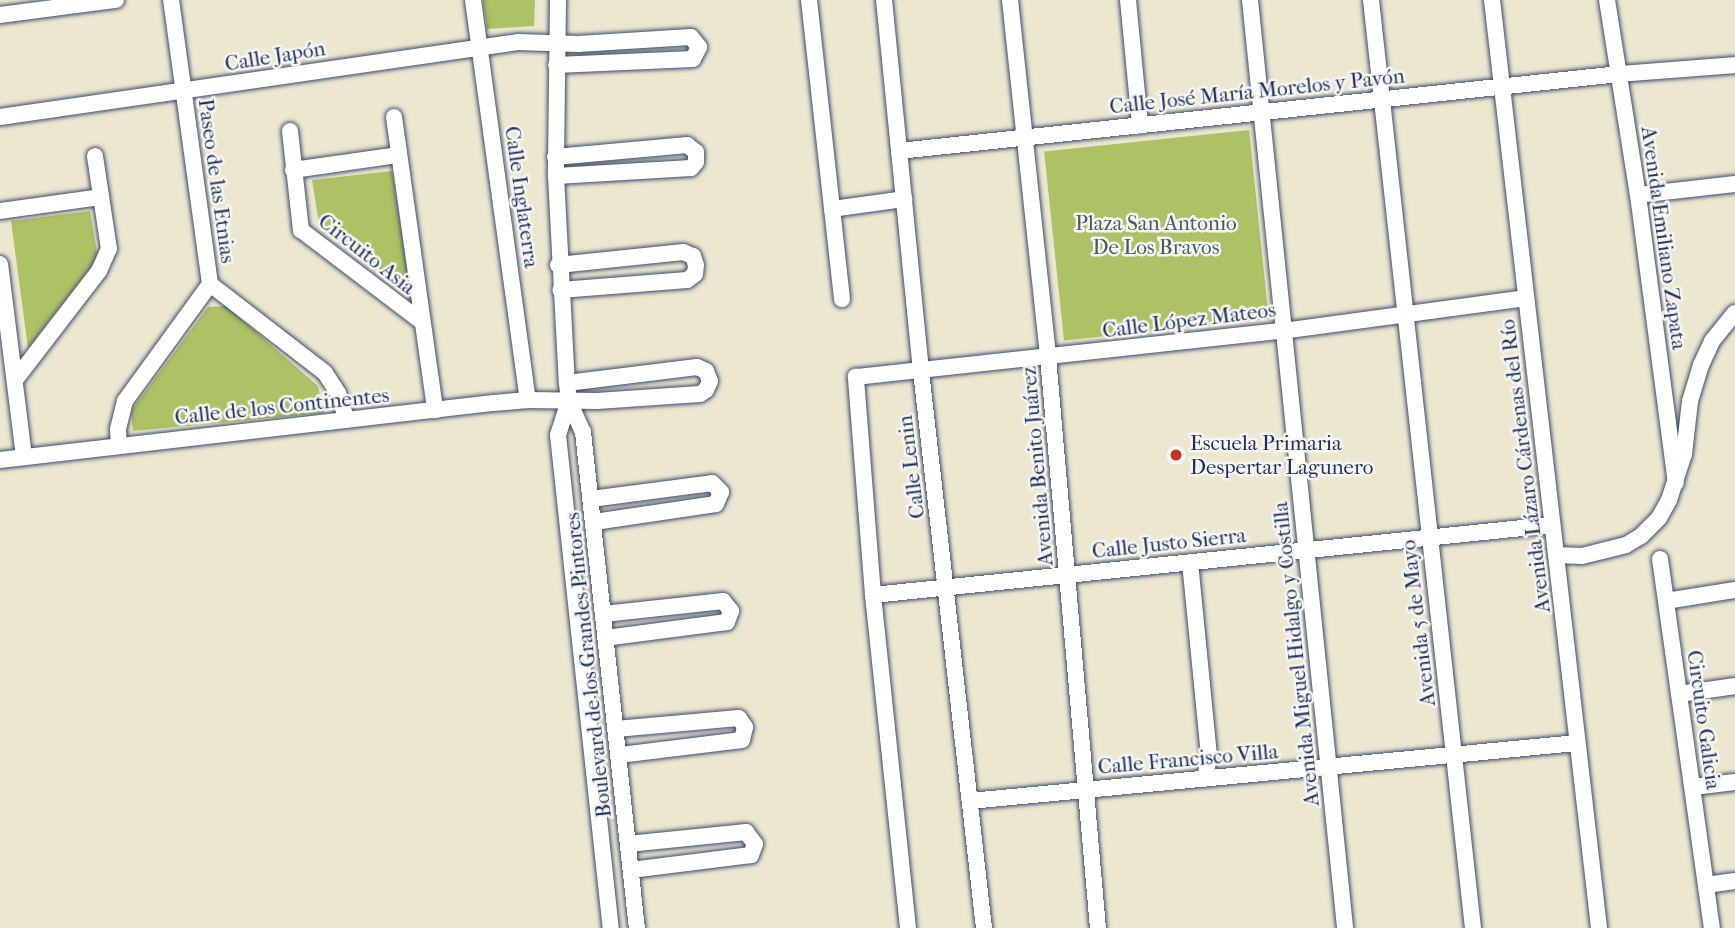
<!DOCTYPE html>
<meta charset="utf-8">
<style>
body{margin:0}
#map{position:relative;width:1735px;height:928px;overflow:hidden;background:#ece8d0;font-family:"IM FELL French Canon",serif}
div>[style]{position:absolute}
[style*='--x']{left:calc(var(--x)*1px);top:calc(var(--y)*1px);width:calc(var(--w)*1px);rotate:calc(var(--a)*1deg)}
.green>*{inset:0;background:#adc165;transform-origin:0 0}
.roads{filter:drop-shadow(0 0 2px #3a4b6f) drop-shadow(0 0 2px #3a4b6f)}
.minor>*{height:16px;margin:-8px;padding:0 8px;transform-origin:8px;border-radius:8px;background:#fff}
.dots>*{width:19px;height:19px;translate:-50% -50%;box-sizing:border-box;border:4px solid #f6f6f2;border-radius:50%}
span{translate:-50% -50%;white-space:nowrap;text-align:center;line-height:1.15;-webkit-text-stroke:5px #f6f6f2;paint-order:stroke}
.street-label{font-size:21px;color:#1b2f5e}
.park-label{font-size:21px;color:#475b60}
.poi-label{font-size:21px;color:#1b2f5e}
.left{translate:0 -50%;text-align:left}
</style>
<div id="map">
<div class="green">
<div style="clip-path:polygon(483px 0,535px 0,534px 26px,487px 29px)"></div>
<div style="left:1249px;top:130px;width:190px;height:206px;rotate:84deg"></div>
<div style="clip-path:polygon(392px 171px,411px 293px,319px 224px,312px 180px)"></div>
<div style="clip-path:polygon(90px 211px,98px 258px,28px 348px,11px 221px)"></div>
<div style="clip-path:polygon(226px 306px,318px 386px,324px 413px,133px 431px,131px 411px,208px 307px)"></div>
</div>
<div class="roads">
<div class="minor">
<div style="--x:473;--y:0;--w:404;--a:82.2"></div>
<div style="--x:558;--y:0;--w:176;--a:90.7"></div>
<div style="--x:556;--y:176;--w:207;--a:87"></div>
<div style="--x:567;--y:383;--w:18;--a:84"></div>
<div style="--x:569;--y:401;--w:34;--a:66"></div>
<div style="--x:583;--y:432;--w:499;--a:83.8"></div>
<div style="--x:809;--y:0;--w:301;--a:83.7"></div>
<div style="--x:884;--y:0;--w:373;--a:84.3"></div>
<div style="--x:921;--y:371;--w:561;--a:83.55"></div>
<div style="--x:1010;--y:0;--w:359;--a:83.9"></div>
<div style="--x:1048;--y:357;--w:573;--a:85"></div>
<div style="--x:1128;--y:0;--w:126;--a:84.5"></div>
<div style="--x:1250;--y:0;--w:933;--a:84.15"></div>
<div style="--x:1371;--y:0;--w:934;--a:83.73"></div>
<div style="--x:1492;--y:0;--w:934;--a:83.42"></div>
<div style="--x:1607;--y:0;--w:197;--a:81"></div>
<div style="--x:1638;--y:195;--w:290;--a:82.5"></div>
<div style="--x:0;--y:15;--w:117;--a:-7.4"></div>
<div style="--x:0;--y:117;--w:523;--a:-8.24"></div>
<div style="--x:518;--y:42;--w:60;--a:1.9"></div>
<div style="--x:578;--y:44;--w:113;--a:-3.5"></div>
<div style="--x:691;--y:37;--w:13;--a:51"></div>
<div style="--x:699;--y:47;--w:13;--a:117"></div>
<div style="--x:693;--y:59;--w:137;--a:177.5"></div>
<div style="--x:394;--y:117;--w:296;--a:82"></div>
<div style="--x:290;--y:131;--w:100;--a:83.7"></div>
<div style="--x:301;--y:230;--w:152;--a:37.2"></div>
<div style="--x:899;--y:151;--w:724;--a:-6.1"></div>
<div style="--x:1619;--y:74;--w:116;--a:-4.4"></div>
<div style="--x:555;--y:157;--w:133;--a:-5.2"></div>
<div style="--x:687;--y:145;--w:11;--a:38"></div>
<div style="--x:696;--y:152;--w:10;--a:90"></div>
<div style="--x:696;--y:162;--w:8;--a:130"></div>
<div style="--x:691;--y:168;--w:135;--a:176.6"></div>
<div style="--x:293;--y:170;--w:107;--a:-8.1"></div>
<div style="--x:1638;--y:195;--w:98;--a:-6.5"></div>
<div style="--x:832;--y:209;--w:73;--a:-7.9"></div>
<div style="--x:0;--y:211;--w:102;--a:-7.9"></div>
<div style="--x:0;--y:264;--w:194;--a:82.9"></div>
<div style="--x:558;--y:265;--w:126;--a:-5.9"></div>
<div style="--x:683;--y:252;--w:11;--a:22"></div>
<div style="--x:693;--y:256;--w:9;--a:72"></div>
<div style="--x:696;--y:265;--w:9;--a:96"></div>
<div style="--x:695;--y:274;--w:10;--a:143"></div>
<div style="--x:687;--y:280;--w:127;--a:175.5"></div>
<div style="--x:210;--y:284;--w:145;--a:37.7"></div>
<div style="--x:325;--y:373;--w:24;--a:57"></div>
<div style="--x:338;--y:393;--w:28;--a:72"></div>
<div style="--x:15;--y:380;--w:138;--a:-52.4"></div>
<div style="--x:99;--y:271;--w:24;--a:-66"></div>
<div style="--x:109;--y:249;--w:94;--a:-98.6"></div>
<div style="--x:569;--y:401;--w:36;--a:108"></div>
<div style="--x:558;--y:435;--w:496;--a:83.9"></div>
<div style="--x:119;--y:445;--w:16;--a:-94"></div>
<div style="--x:118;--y:429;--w:29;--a:-76"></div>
<div style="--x:125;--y:401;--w:145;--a:-54"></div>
<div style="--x:210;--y:284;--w:287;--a:-97.8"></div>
<div style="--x:0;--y:460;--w:497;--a:-6.6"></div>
<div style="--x:494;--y:403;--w:34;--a:-5"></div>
<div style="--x:528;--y:400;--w:69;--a:0.8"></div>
<div style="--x:597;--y:401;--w:103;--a:-3.9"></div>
<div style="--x:700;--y:394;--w:7;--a:-34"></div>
<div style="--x:706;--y:390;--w:10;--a:-66"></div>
<div style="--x:710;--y:381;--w:11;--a:-112"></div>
<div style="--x:706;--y:371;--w:10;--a:-156"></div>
<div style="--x:697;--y:367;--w:131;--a:173"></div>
<div style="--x:591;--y:499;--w:122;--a:-7.5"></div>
<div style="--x:712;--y:483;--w:13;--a:45"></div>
<div style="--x:721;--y:492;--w:13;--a:113"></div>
<div style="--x:716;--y:504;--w:123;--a:171.6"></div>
<div style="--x:1556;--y:555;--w:26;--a:2"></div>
<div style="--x:1582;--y:556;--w:45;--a:-14"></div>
<div style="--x:1626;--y:545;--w:17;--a:-31"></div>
<div style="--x:1641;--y:536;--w:25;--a:-45"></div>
<div style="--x:1659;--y:518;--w:21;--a:-61"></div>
<div style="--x:1669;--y:500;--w:48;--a:-71.9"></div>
<div style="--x:1684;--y:454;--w:53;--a:-83.5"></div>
<div style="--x:1690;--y:401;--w:38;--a:-73"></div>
<div style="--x:1701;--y:365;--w:26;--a:-65"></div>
<div style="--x:1712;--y:341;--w:36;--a:-51"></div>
<div style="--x:1660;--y:559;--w:373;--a:82"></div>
<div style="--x:1190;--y:562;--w:195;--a:84.4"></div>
<div style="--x:1209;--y:756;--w:23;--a:100"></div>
<div style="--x:873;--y:595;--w:683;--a:-5.89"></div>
<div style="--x:1666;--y:601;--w:70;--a:-9.1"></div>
<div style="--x:604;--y:614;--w:120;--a:-6.2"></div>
<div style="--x:723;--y:601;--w:13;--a:51"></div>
<div style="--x:731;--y:611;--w:12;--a:110"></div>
<div style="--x:727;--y:622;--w:122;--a:172.5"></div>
<div style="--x:1679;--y:694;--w:57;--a:-8.1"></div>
<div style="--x:616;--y:729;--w:123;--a:-5.1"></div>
<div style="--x:739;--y:718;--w:11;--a:56"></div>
<div style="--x:745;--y:727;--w:13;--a:103"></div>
<div style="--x:742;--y:740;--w:124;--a:173"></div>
<div style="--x:1693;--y:787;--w:42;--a:-6.8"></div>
<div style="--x:970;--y:801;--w:610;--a:-5.46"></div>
<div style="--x:628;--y:844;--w:119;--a:-5.8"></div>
<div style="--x:746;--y:832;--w:15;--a:53"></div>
<div style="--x:755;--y:844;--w:12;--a:110"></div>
<div style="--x:751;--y:855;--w:121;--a:172.9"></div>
<div style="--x:1706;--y:885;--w:29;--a:-8"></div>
<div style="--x:908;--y:928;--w:335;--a:-96"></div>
<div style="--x:873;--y:595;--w:219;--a:-94.5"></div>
<div style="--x:856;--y:377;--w:428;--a:-6.2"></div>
<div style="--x:1282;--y:331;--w:246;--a:-7.7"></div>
</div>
</div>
<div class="dots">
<div style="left:1176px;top:455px;background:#c8321e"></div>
</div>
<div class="street-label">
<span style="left:275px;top:56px;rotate:-9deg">Calle Japón</span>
<span style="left:1257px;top:91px;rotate:-6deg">Calle José María Morelos y Pavón</span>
<span style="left:217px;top:181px;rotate:82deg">Paseo de las Etnias</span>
<span style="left:522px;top:197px;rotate:82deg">Calle Inglaterra</span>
<span style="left:1664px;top:238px;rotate:82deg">Avenida Emiliano Zapata</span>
<span style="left:367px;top:254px;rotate:38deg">Circuito Asia</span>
<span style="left:1189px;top:320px;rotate:-7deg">Calle López Mateos</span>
<span style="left:282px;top:406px;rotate:-6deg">Calle de los Continentes</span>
<span style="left:1037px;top:466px;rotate:-95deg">Avenida Benito Juárez</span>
<span style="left:1525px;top:466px;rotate:-97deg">Avenida Lázaro Cárdenas del Río</span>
<span style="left:911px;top:467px;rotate:-97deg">Calle Lenin</span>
<span style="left:1169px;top:543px;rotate:-6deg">Calle Justo Sierra</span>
<span style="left:1418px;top:623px;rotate:-97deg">Avenida 5 de Mayo</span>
<span style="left:1296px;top:654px;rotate:-96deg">Avenida Miguel Hidalgo y Costilla</span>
<span style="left:588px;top:665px;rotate:-96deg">Boulevard de los Grandes Pintores</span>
<span style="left:1704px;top:720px;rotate:82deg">Circuito Galicia</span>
<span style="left:1188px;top:759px;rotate:-5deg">Calle Francisco Villa</span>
</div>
<div class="park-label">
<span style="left:1156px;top:235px">Plaza San Antonio<br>De Los Bravos</span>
</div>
<div class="poi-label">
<span class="left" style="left:1190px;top:455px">Escuela Primaria<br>Despertar Lagunero</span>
</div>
</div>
